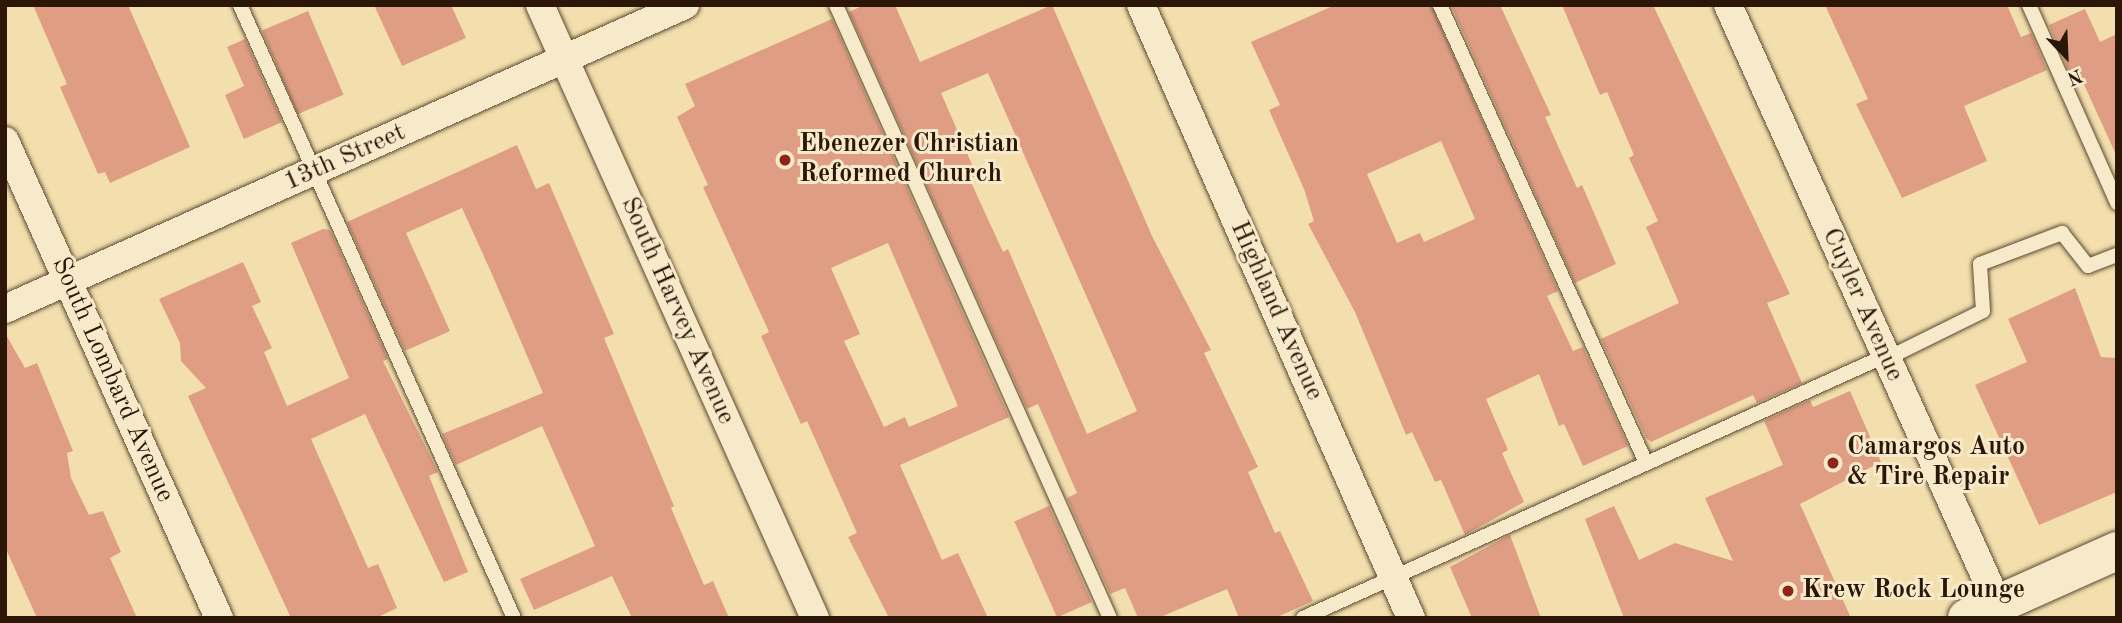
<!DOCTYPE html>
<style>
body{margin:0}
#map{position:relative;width:2122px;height:623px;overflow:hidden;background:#f2dfad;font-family:"Old Standard TT",serif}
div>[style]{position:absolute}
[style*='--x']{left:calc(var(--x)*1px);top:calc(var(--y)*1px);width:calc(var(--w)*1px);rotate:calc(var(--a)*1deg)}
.building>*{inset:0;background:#df9e83;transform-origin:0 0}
.roads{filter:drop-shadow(0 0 2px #5e4831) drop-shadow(0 0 2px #5e4831)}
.service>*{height:14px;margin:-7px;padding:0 7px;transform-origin:7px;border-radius:7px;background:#f7eaca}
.minor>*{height:28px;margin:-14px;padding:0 14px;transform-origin:14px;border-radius:14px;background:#f7eaca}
.secondary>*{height:38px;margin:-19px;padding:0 19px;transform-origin:19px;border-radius:19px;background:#f7eaca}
.dots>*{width:19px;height:19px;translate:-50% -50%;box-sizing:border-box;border:4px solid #f7eaca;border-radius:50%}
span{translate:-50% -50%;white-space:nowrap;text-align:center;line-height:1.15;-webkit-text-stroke:6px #f7eaca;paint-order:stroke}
.poi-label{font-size:26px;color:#2c1608;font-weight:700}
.left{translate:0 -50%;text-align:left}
.street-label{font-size:26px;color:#2c1608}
.frame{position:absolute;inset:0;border:7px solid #2c1608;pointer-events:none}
.north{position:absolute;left:2031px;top:21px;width:70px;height:70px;-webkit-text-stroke:5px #f7eaca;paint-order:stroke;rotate:157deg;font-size:19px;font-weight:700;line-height:28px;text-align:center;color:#2c1608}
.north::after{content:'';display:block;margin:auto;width:24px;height:32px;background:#2c1608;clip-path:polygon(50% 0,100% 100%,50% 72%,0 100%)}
</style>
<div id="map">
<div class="building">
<div style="clip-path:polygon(33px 5px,128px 5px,190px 147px,110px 183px,105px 172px,98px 174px,60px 87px,67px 84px)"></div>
<div style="clip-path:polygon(374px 5px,451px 5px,466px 38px,402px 66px)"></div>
<div style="clip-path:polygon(evenodd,864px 5px,895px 5px,920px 62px,1052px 5px,1152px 236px,1211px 350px,1204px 353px,1258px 467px,1248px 472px,1275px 533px,1280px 531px,1313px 601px,1275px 618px,1239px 618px,1227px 589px,1158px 618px,1138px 618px,1125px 588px,1110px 594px,1067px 498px,1077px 493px,1038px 404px,1027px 409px,849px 12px,864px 5px,988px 73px,1137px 411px,1087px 434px,1008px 249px,1003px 252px,970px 180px,977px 176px,941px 93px,988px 73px)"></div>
<div style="clip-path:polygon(evenodd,1335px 5px,1431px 5px,1558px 291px,1547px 296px,1573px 351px,1583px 347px,1628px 446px,1583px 466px,1564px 424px,1559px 426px,1539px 374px,1486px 399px,1508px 450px,1502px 453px,1524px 502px,1465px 535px,1441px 480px,1435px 482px,1412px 432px,1406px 435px,1355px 312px,1308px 224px,1314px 221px,1304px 189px,1269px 110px,1280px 105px,1251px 42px,1335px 5px,1441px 141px,1475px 219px,1424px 242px,1420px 233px,1397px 243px,1367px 174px,1441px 141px)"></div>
<div style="clip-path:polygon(1451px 5px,1500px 5px,1551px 115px,1545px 117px,1577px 188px,1582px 185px,1616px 264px,1575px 283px)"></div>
<div style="clip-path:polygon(1562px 5px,1653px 5px,1790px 294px,1767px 303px,1802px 383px,1757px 403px,1753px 395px,1651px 442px,1646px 438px,1601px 339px,1679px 303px,1646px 227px,1658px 221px,1629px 158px,1634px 155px,1607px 92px,1600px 95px)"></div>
<div style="clip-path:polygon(1825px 5px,2007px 5px,2021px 37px,2031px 33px,2047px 70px,1964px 106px,1987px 161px,1902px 198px,1856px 104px,1868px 99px)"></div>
<div style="clip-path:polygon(2085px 9px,2100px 42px,2117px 34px,2117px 157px,2082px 80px,2074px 83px,2049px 25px)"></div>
<div style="left:308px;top:11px;width:91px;height:50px;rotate:67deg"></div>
<div style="clip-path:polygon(evenodd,832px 19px,1009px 417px,900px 465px,942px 560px,958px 553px,988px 618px,889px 618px,848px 537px,857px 533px,807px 421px,801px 424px,761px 336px,769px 332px,703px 187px,708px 185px,677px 117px,695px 106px,685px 84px,832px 19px,888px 243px,958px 406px,909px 427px,905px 417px,884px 427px,844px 341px,860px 334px,831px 268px,888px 243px)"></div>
<div style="clip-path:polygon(245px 39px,282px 122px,244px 139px,225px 95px,244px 86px,227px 47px)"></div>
<div style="clip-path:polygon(517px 145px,536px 189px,549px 183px,565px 220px,614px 334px,604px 338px,674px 506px,671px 508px,704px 585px,713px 581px,729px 618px,632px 618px,612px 576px,534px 610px,520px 579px,595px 546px,542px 426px,456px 465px,442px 434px,543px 393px,491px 272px,462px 208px,406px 233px,450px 331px,405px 351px,347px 222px)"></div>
<div style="clip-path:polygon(323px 229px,330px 230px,388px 359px,383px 361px,438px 472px,429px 476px,468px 572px,444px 582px,365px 414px,311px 439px,368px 568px,378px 564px,397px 608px,376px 618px,291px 618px,188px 396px,206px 388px,181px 361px,180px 343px,159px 299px,243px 262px,261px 302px,252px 306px,272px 348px,264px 352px,287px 406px,349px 378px,291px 243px)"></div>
<div style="clip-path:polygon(2075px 288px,2101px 357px,2117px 358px,2117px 492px,2039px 525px,1975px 385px,2027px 362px,2008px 319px)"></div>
<div style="clip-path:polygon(5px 333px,25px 368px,37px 363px,73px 451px,67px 453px,71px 478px,89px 515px,103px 511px,121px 552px,110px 558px,137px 618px,37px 618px,5px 547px)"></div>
<div style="clip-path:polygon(1850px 391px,1881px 462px,1800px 504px,1851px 618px,1624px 618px,1585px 519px,1614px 506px,1639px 560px,1675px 543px,1733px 561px,1705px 498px,1783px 465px,1764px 421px,1810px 400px,1813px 407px)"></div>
<div style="left:1049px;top:506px;width:105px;height:38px;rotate:66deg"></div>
<div style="clip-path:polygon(1510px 535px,1541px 618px,1472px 618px,1450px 567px)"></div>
</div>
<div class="roads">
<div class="service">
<div style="--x:240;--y:5;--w:671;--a:65.92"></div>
<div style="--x:836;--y:5;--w:671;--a:65.92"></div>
<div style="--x:1440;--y:5;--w:502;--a:65.78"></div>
<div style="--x:2029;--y:5;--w:217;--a:66"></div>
<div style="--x:1886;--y:359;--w:108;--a:-26.3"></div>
<div style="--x:1983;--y:311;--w:47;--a:-93.7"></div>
<div style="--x:1980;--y:264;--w:88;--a:-20.7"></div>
<div style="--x:2062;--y:233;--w:42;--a:51.8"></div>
<div style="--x:2088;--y:266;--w:31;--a:-21"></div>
<div style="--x:1303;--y:618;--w:638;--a:-24.24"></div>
</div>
<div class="minor">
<div style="--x:540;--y:5;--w:672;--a:65.84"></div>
<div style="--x:1141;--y:5;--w:670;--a:66.23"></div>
<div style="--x:1728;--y:5;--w:672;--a:65.76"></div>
<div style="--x:5;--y:141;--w:523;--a:65.84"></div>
<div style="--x:5;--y:309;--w:745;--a:-24.09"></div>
</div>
<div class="secondary">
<div style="--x:1967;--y:618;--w:164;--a:-24.1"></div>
</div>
</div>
<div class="dots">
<div style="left:785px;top:160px;background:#8f2418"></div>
<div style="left:1833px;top:463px;background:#8f2418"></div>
<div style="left:1788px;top:591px;background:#8f2418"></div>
</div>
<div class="poi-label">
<span class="left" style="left:799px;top:160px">Ebenezer Christian<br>Reformed Church</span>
<span class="left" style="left:1847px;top:463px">Camargos Auto<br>&amp; Tire Repair</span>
<span class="left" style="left:1802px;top:591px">Krew Rock Lounge</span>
</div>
<div class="street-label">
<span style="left:345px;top:158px;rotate:-24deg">13th Street</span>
<span style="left:1862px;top:305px;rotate:66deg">Cuyler Avenue</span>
<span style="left:677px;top:311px;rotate:66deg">South Harvey Avenue</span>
<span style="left:1276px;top:311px;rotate:66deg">Highland Avenue</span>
<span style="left:112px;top:380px;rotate:66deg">South Lombard Avenue</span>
</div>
<div class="frame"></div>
<div class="north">N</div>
</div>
